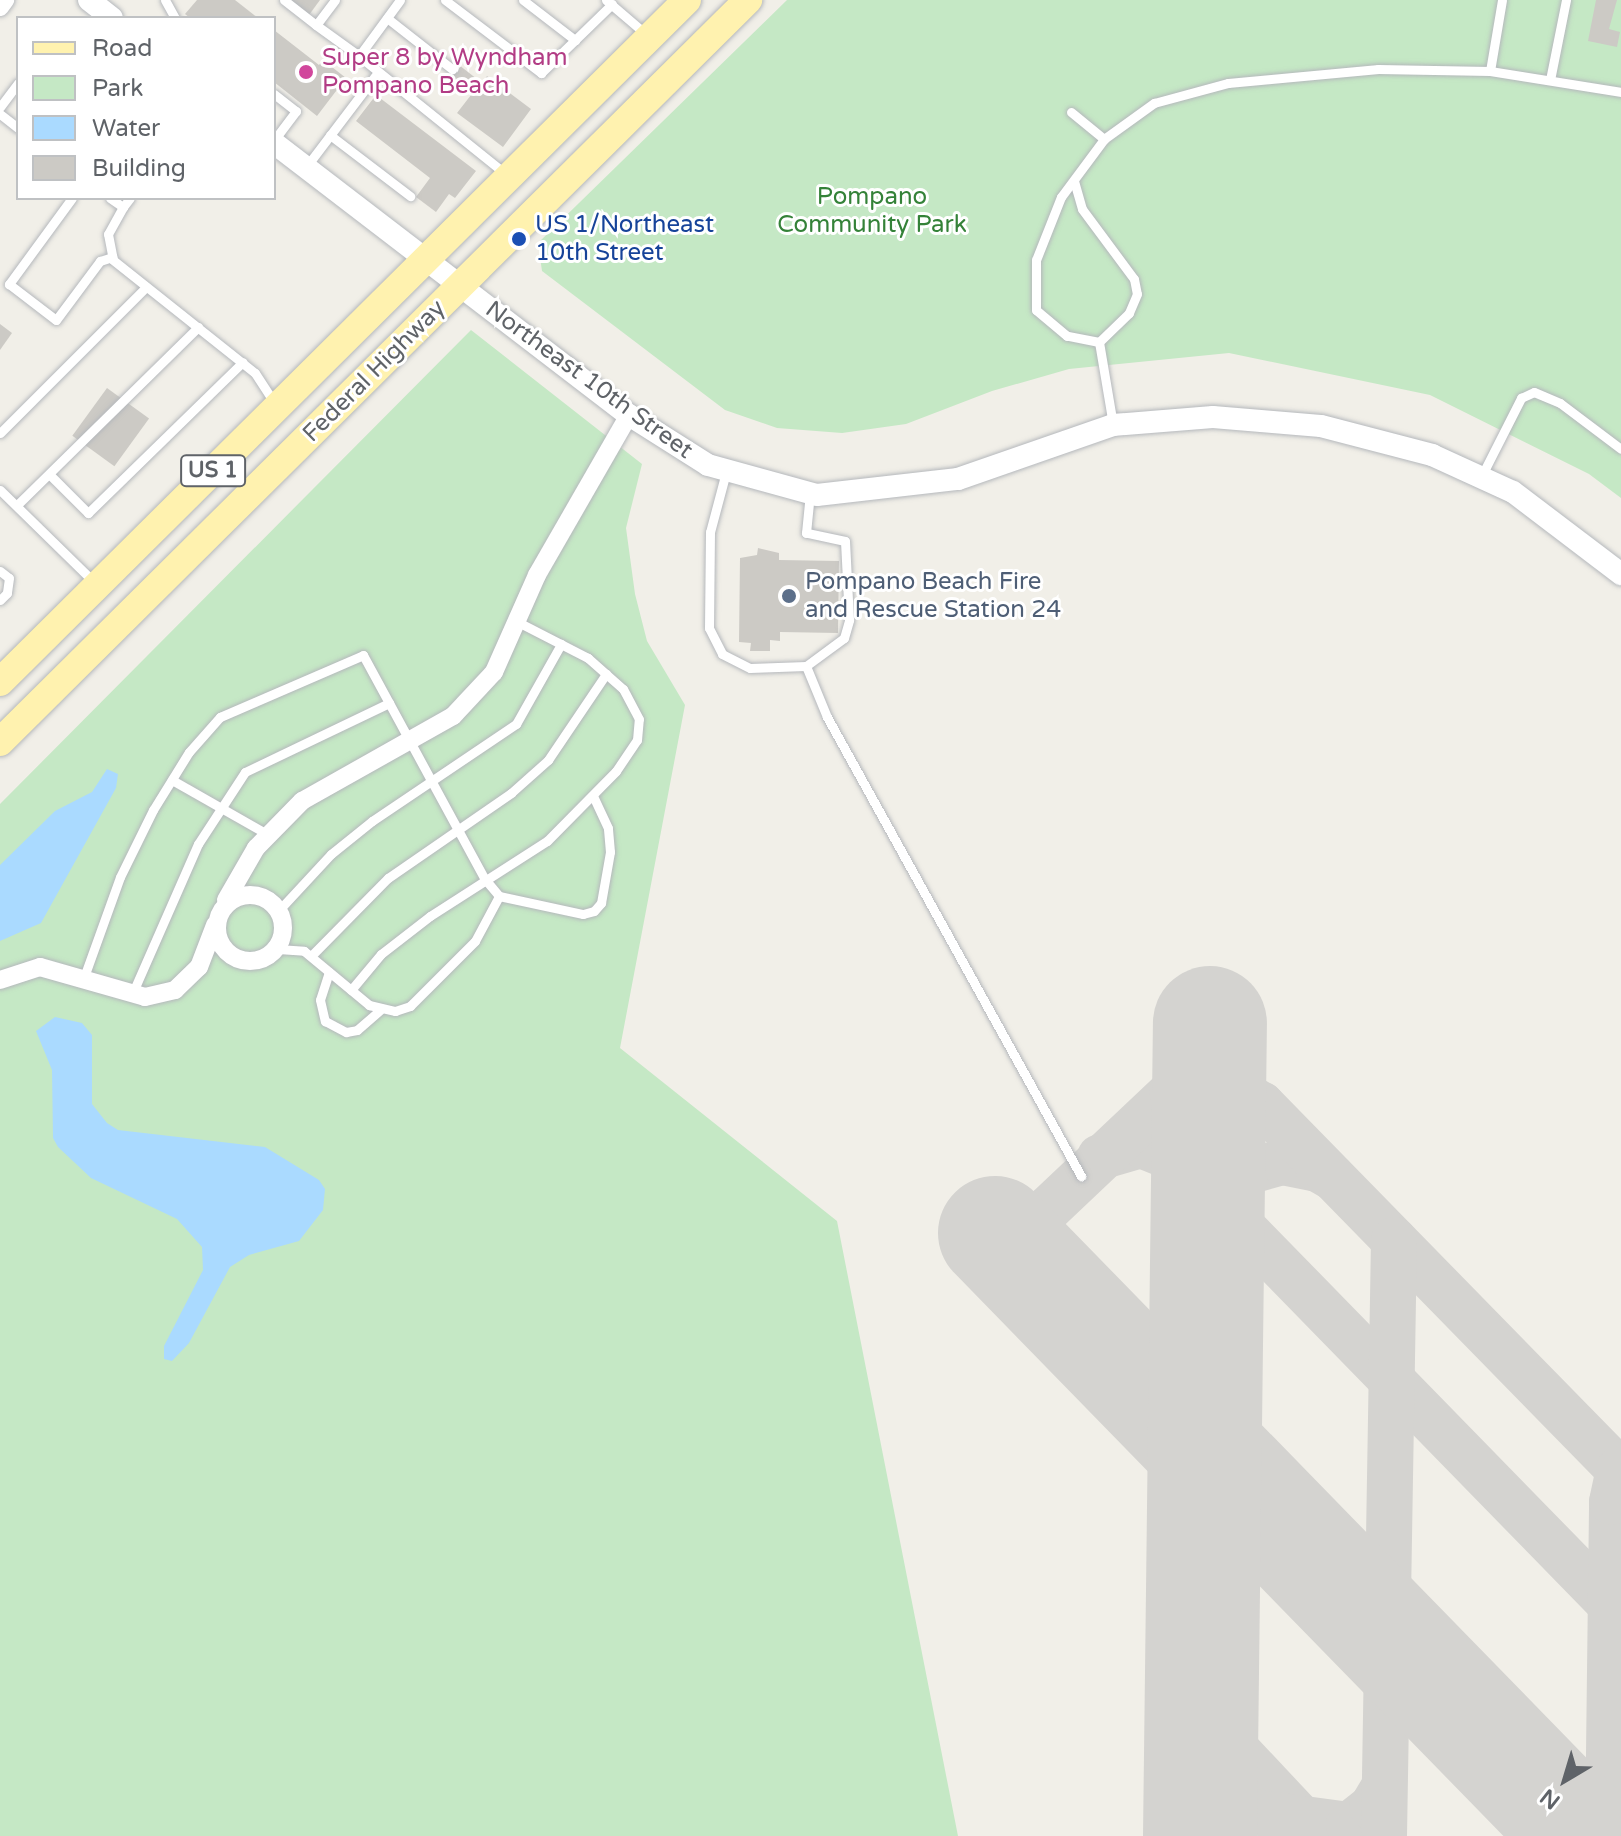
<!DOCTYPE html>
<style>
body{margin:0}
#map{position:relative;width:1621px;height:1836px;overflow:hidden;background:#f1efe8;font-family:"Varela Round",sans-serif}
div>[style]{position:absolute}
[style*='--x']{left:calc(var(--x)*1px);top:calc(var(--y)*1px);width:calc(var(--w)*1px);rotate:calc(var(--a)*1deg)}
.green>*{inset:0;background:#c5e8c5}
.water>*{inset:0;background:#aadaff}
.taxiway>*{height:46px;margin:-23px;padding:0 23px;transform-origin:23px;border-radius:23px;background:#d4d3d0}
.runway>*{height:114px;margin:-57px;padding:0 57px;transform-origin:57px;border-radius:57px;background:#d4d3d0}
.building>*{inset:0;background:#cccac5;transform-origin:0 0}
.roads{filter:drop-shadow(0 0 2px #b5b8bc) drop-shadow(0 0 2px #b5b8bc)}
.service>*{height:9px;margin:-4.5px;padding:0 4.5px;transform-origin:4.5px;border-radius:4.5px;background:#fff}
.minor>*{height:18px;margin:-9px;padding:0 9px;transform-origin:9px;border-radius:9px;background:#fff}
.minor>.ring{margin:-9px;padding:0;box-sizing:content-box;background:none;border:18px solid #fff;border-radius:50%}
.tertiary>*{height:22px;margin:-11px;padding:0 11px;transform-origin:11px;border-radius:11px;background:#fff}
.primary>*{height:28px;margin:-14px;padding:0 14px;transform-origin:14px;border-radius:14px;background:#fff2af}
.dots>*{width:22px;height:22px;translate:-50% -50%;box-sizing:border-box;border:4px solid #fff;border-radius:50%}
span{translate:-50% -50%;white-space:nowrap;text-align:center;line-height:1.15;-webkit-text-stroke:6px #fff;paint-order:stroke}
.shield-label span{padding:2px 6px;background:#fff;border:2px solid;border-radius:6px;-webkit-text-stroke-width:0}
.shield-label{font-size:22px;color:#5f6368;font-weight:700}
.hotel-label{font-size:24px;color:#b23c85}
.left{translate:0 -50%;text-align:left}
.park-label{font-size:24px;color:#348238}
.transit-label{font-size:24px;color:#164399}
.street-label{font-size:24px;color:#5f6368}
.service-label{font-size:24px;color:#4e5e75}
.legend{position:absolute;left:16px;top:16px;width:260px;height:184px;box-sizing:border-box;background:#fff;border:2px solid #bfc1c3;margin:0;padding:10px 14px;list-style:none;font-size:24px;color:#5f6368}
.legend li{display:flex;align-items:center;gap:16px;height:40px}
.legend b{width:40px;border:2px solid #bfc1c3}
.north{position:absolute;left:1525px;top:1740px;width:80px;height:80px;-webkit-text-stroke:6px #fff;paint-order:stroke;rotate:218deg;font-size:22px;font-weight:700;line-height:32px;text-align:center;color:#5f6368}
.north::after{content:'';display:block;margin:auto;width:28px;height:36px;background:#5f6368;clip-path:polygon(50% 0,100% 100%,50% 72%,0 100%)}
</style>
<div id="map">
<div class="green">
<div style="clip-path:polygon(787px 0,1621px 0,1621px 498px,1589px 474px,1430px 395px,1229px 353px,1069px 369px,992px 391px,906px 424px,842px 433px,777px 428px,725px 410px,542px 271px,538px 243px)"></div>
<div style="clip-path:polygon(471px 330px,642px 464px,626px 528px,635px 594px,647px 641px,685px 705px,620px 1048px,837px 1221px,958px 1836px,0 1836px,0 804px)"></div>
</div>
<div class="water">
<div style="clip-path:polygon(107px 769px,118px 774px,116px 788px,41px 923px,0 941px,0 865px,55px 811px,92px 792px)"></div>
<div style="clip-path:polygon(55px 1017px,82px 1023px,92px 1035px,92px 1104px,107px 1123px,118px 1130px,265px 1147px,319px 1180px,325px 1189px,323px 1210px,299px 1241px,249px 1255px,230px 1267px,189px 1343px,172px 1361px,164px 1359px,164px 1346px,203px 1270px,202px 1247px,177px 1219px,91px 1178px,58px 1147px,53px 1138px,52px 1070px,36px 1031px)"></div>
</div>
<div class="taxiway">
<div style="--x:1100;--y:1157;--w:43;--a:-16.3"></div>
<div style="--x:1141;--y:1145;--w:38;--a:22"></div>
<div style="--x:1176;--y:1159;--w:637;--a:45.7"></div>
<div style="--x:1211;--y:1196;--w:43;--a:-33.7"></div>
<div style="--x:1247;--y:1172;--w:36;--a:-16"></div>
<div style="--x:1282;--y:1162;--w:37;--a:11"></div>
<div style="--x:1318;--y:1169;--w:16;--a:30"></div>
<div style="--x:1047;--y:1287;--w:20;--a:-117"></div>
<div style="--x:1038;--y:1269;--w:31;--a:-97"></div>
<div style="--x:1034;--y:1238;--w:30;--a:-66"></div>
<div style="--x:1046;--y:1211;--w:173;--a:-43.4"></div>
<div style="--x:1172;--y:1092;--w:18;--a:-22"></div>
<div style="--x:1189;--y:1085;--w:38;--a:0"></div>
<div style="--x:1227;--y:1085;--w:40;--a:29.7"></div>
<div style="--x:1262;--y:1105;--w:513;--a:45.63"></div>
<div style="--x:1202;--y:1713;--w:156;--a:46.8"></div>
<div style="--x:1214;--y:1836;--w:35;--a:-49"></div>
<div style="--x:1237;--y:1810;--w:113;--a:7.6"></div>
<div style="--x:1349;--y:1825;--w:29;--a:-38"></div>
<div style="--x:1372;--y:1807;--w:23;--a:-59"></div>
<div style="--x:1384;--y:1836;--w:596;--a:-89.04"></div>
<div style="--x:1608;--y:1836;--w:334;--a:-89.3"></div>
<div style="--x:1612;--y:1502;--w:33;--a:-78"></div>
</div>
<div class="runway">
<div style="--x:995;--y:1233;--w:842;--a:45.72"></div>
<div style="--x:1200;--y:1836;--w:813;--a:-89.3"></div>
</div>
<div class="building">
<div style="clip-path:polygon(197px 0,235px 0,258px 18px,190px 18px,185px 14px)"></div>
<div style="clip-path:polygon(288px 0,320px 0,309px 15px)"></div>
<div style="clip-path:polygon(1596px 0,1617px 0,1609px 29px,1620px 32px,1617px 47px,1588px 41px)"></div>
<div style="clip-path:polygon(274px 30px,319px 65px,323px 60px,346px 78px,317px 116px,274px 82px)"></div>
<div style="clip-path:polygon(459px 65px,482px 83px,487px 76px,531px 109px,503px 147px,457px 113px,471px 95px,449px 79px)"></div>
<div style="clip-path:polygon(376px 95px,476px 171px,455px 198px,449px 194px,436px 212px,416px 197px,430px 178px,356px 121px)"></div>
<div style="clip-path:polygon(0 324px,12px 333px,0 350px)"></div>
<div style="left:107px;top:388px;width:52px;height:59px;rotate:36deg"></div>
<div style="clip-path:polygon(758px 548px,779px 553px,779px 560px,839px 561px,838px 633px,780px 632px,780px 641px,770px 640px,770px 651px,750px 651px,751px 643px,739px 642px,740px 558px,757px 555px)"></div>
</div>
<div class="roads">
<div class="service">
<div style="--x:165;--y:0;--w:21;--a:61"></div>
<div style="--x:284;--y:0;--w:41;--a:38"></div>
<div style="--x:335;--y:0;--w:31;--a:127"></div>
<div style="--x:316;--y:25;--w:53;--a:35.8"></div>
<div style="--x:400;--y:0;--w:69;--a:126.2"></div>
<div style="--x:359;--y:56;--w:191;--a:38.8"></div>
<div style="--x:445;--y:0;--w:121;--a:37.2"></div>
<div style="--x:541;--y:73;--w:99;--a:-44.2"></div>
<div style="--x:523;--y:0;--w:66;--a:37.6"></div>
<div style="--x:606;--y:0;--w:54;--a:40.5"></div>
<div style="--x:387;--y:18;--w:83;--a:38.1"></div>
<div style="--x:1490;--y:71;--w:72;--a:-80.4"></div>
<div style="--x:1550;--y:80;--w:82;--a:-78.7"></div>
<div style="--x:274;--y:94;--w:28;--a:38"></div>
<div style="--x:296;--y:111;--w:36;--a:127"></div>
<div style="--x:0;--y:107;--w:30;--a:-53"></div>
<div style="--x:1071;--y:112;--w:43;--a:39.3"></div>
<div style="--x:0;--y:114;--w:23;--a:38"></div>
<div style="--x:330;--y:135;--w:101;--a:37.3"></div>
<div style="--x:306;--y:167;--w:119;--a:-52.8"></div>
<div style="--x:1074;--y:181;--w:29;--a:74"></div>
<div style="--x:1082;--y:209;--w:87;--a:53.4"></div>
<div style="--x:1134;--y:279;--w:15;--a:79"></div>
<div style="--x:1137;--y:294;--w:21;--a:113"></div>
<div style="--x:1129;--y:313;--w:42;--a:136"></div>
<div style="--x:1099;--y:342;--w:33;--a:-169"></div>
<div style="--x:1067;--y:336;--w:40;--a:-140"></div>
<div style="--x:1036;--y:310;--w:50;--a:-90"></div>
<div style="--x:1036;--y:260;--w:68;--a:-68.4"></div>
<div style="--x:1061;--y:197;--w:72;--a:-53.4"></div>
<div style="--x:1104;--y:139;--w:62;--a:-35.8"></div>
<div style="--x:1154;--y:103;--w:77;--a:-15.1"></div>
<div style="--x:1228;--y:83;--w:151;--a:-5.3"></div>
<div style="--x:1378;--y:69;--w:112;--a:1"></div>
<div style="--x:1490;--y:71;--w:133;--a:9.1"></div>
<div style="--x:72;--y:198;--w:107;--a:126.2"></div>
<div style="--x:9;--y:284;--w:59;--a:37.5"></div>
<div style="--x:56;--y:320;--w:74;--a:-53.3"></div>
<div style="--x:100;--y:261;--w:13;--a:-18"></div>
<div style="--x:110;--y:198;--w:16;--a:35"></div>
<div style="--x:123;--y:207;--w:11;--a:-52"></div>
<div style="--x:123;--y:207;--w:31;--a:119"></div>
<div style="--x:108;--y:234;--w:26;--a:79"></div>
<div style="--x:113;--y:260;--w:181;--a:38.5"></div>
<div style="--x:255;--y:373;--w:37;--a:57"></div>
<div style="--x:1099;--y:342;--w:84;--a:80.4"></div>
<div style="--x:0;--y:433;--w:206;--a:-45"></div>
<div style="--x:726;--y:472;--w:62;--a:104.9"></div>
<div style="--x:710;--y:532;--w:96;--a:90.6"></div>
<div style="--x:709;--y:628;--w:29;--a:63"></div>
<div style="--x:722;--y:654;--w:31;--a:27"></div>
<div style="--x:750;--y:668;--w:56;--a:-2"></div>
<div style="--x:806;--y:666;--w:47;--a:-36.4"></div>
<div style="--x:844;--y:638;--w:19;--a:-74"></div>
<div style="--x:849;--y:620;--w:79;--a:-92.9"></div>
<div style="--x:845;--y:541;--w:40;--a:-168"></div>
<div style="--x:806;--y:533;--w:40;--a:-84.3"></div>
<div style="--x:50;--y:475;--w:54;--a:45"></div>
<div style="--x:88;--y:513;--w:216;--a:-44.3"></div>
<div style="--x:1481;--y:477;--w:89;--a:-63.1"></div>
<div style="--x:1521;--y:398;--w:14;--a:-25"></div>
<div style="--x:1534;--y:392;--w:28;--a:23"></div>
<div style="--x:1560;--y:403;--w:76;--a:37"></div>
<div style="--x:0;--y:490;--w:133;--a:44.4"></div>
<div style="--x:17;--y:505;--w:254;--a:-44.5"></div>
<div style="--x:0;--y:571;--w:11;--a:38"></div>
<div style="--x:9;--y:578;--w:15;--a:98"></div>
<div style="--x:7;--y:593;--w:10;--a:135"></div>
<div style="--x:806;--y:666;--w:55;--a:67.6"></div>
<div style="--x:827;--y:717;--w:525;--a:61.04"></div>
<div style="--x:172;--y:780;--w:112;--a:29.6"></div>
<div style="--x:280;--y:909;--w:75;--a:-47.2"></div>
<div style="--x:331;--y:854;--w:53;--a:-38.8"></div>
<div style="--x:372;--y:821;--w:174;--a:-34"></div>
<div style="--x:516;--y:724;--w:92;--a:-60.6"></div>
<div style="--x:278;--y:949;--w:26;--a:4"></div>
<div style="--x:304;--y:951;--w:85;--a:39.7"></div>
<div style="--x:369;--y:1005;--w:27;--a:13"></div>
<div style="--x:395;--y:1011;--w:16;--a:-18"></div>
<div style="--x:410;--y:1006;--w:92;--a:-45"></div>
<div style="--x:475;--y:941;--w:51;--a:-61.9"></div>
<div style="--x:311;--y:956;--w:110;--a:-45.4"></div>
<div style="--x:388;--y:878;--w:150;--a:-34.6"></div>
<div style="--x:511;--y:793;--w:50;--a:-41.7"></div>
<div style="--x:548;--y:760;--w:104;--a:-56"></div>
<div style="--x:329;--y:972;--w:29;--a:108"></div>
<div style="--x:320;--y:1000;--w:22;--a:77"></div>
<div style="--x:325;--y:1021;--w:24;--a:28"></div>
<div style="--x:346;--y:1032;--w:11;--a:-10"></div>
<div style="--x:357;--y:1030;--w:30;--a:-41"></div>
<div style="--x:84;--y:977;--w:106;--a:-70.2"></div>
<div style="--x:120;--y:877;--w:75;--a:-63.8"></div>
<div style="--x:153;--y:810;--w:68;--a:-58.2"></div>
<div style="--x:189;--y:752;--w:47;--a:-48.5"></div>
<div style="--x:220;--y:717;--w:156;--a:-23.4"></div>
<div style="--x:363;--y:655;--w:254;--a:61.5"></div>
<div style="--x:484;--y:878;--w:23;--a:50"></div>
<div style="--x:499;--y:896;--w:86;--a:12.1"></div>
<div style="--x:583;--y:914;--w:11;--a:-15"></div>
<div style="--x:594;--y:911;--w:11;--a:-49"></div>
<div style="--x:601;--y:903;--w:52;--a:-80"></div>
<div style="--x:610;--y:852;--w:24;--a:-95"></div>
<div style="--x:608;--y:828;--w:35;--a:-115"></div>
<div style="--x:351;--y:990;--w:47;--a:-50.2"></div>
<div style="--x:381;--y:954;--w:62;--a:-37.8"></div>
<div style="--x:430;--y:916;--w:139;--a:-32.7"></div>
<div style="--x:547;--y:841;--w:98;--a:-45.4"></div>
<div style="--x:616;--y:771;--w:37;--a:-56"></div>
<div style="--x:637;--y:740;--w:21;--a:-85"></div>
<div style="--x:639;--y:719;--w:34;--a:-118"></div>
<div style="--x:623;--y:689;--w:47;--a:-138.5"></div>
<div style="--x:588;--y:658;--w:81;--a:-152.8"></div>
<div style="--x:133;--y:992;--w:162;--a:-66.3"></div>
<div style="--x:198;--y:844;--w:86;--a:-56.9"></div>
<div style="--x:245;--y:772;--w:160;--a:-25.6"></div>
</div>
<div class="minor">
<div style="--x:0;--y:7;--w:9;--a:-54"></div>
<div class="ring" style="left:217px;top:895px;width:48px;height:48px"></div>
<div style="--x:226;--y:900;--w:60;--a:-60"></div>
<div style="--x:256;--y:848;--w:66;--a:-45.6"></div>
<div style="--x:302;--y:801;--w:173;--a:-29.4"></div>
<div style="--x:453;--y:716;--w:60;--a:-47"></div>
<div style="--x:494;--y:672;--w:106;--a:-66.1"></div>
<div style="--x:537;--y:575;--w:185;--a:-60.1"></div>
<div style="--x:0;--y:980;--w:42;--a:-18"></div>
<div style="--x:40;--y:967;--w:109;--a:15.9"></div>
<div style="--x:145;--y:997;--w:31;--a:-13"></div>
<div style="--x:175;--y:990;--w:33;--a:-44"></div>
<div style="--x:199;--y:967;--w:45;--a:-69.1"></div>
</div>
<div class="tertiary">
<div style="--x:89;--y:0;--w:29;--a:38"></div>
<div style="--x:274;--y:143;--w:447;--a:37.5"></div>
<div style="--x:629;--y:415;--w:93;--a:32.3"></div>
<div style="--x:708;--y:465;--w:113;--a:15.4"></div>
<div style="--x:817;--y:495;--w:142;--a:-6.5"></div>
<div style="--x:958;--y:479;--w:164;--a:-19.2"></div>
<div style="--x:1113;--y:425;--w:100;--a:-4.6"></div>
<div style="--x:1213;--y:417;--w:108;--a:4.8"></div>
<div style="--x:1321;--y:426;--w:115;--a:14.6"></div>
<div style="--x:1432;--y:455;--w:89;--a:24.6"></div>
<div style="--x:1513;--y:492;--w:136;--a:37.2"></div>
</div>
<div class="primary">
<div style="--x:0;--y:682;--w:968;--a:-44.79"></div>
<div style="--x:0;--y:742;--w:1054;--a:-44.77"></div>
</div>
</div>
<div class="dots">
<div style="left:306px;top:72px;background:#d1479c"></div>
<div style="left:519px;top:239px;background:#1a4fb4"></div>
<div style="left:789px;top:596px;background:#5c6f8a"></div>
</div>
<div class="shield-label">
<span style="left:213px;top:471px">US 1</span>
</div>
<div class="hotel-label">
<span class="left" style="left:322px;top:72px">Super 8 by Wyndham<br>Pompano Beach</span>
</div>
<div class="park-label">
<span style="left:872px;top:211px">Pompano<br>Community Park</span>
</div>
<div class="transit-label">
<span class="left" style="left:535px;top:239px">US 1/Northeast<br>10th Street</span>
</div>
<div class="street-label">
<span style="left:374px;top:371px;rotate:-45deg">Federal Highway</span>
<span style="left:589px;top:380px;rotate:36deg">Northeast 10th Street</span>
</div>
<div class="service-label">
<span class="left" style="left:805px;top:596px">Pompano Beach Fire<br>and Rescue Station 24</span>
</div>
<ul class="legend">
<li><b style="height:10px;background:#fff2af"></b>Road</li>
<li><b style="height:22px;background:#c5e8c5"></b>Park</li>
<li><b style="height:22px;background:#aadaff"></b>Water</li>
<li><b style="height:22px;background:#cccac5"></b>Building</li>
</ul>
<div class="north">N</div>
</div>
